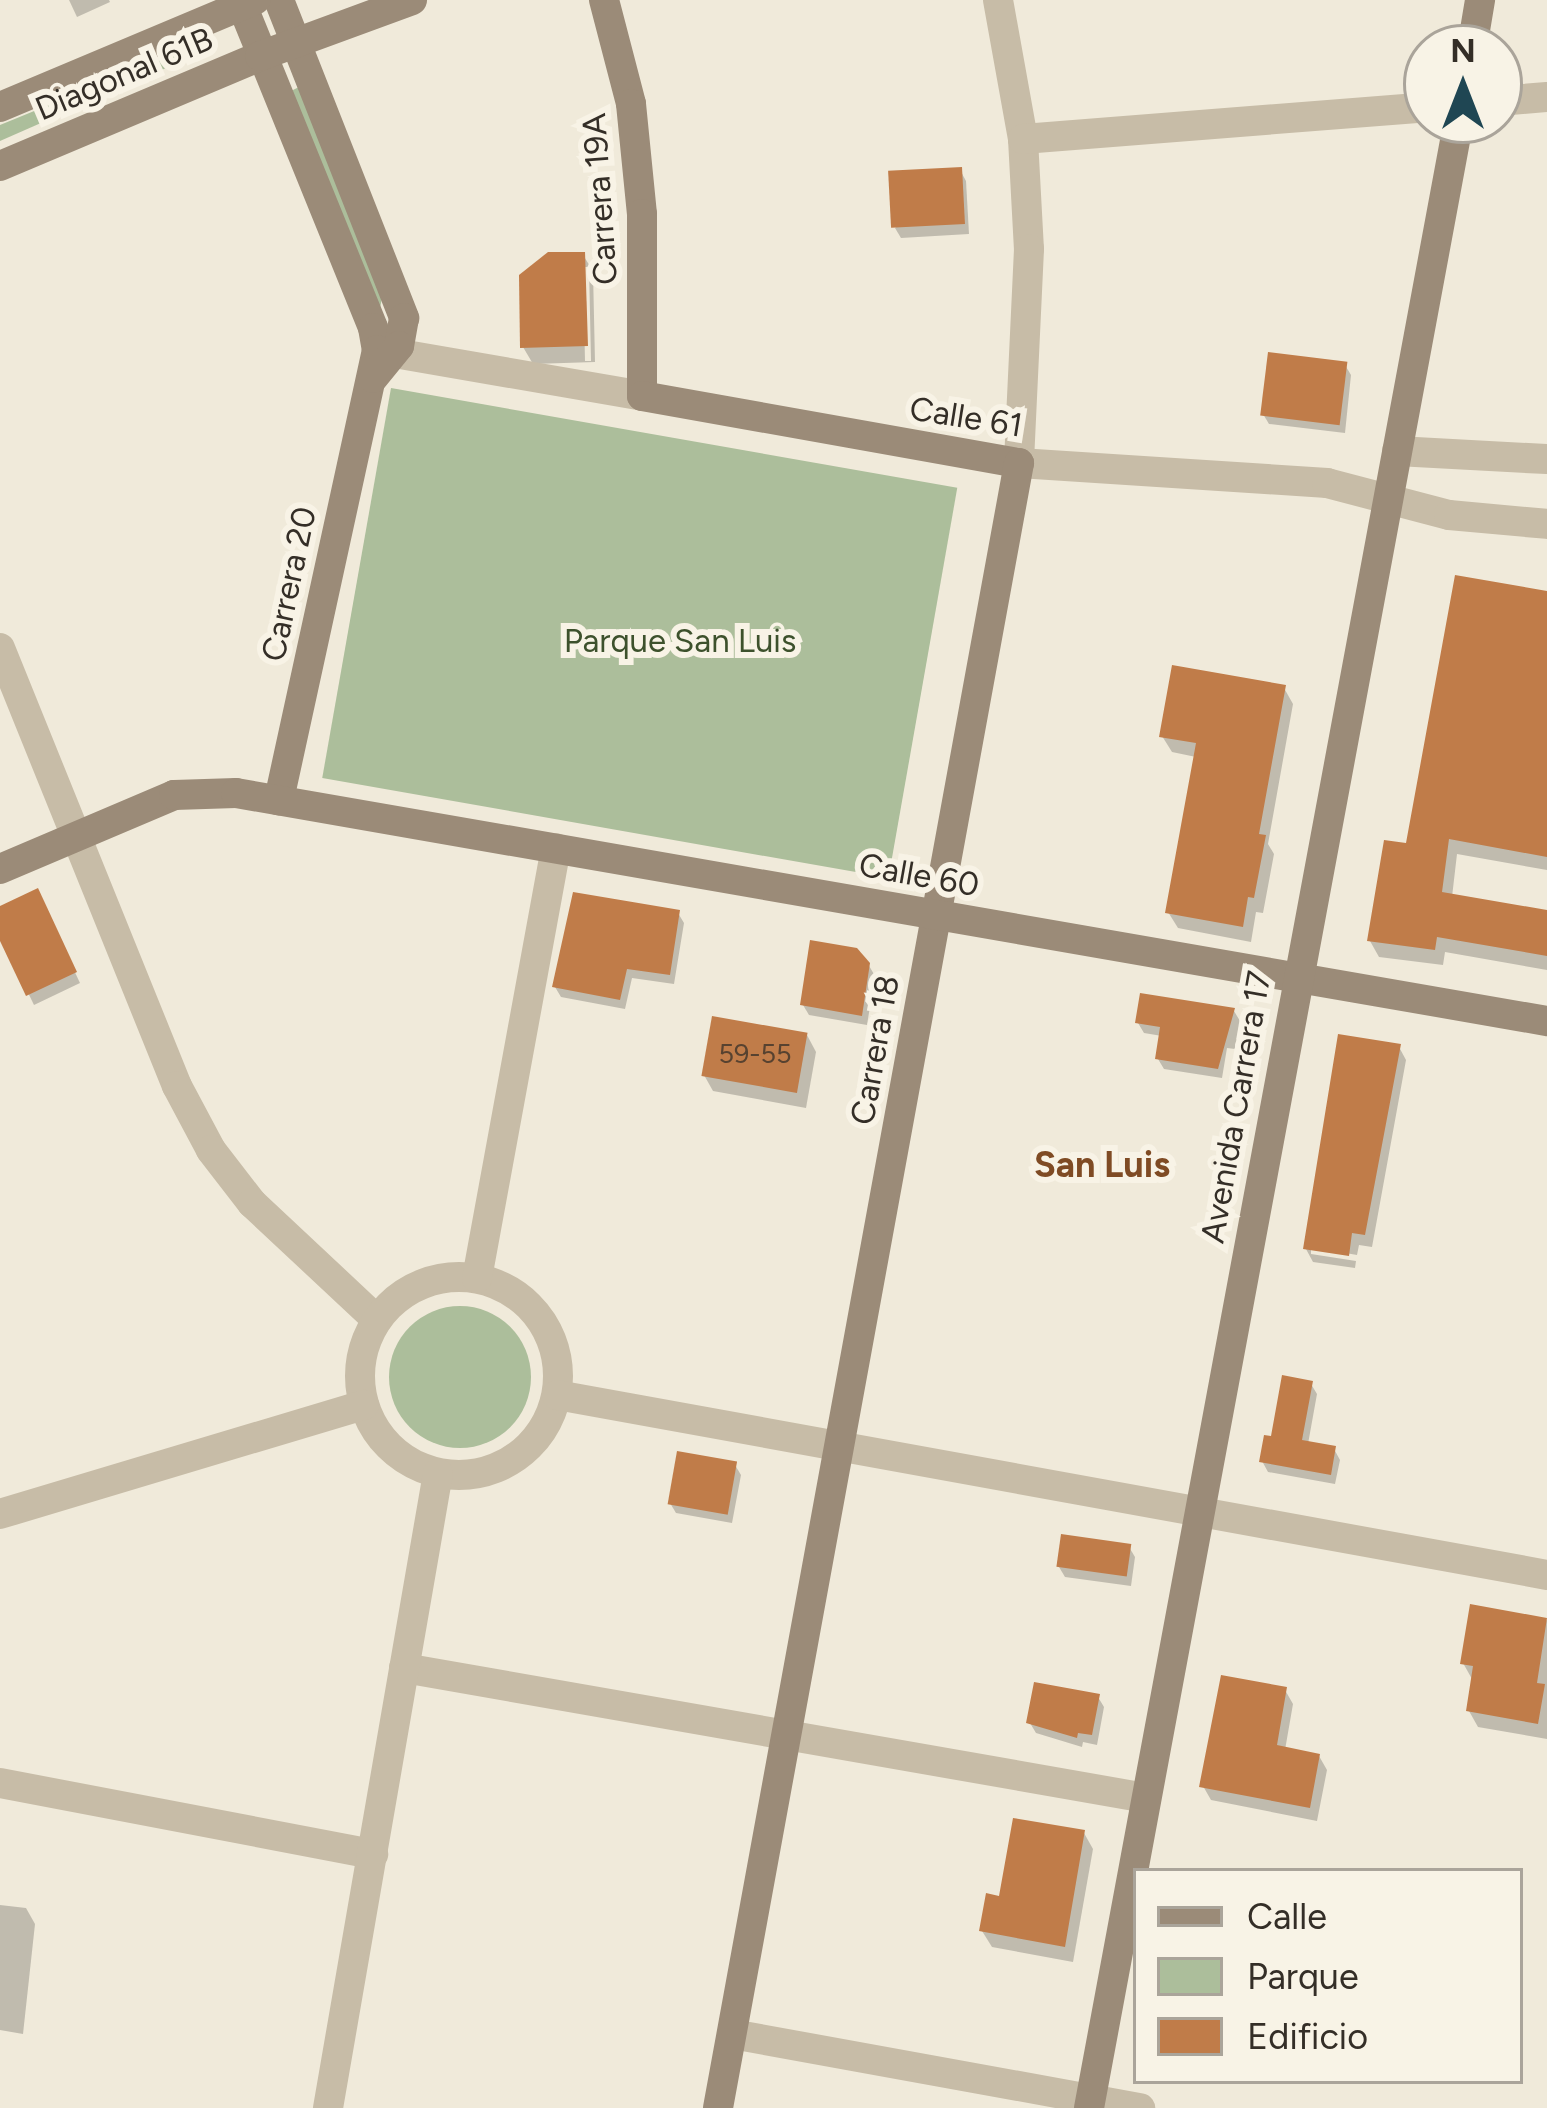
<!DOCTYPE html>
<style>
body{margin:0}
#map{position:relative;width:1547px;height:2108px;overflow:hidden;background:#f0eada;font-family:Figtree,sans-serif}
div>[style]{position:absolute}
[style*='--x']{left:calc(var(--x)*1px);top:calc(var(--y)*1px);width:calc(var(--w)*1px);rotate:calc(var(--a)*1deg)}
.green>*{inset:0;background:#acbe9b;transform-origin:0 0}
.round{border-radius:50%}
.shadow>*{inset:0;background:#0003}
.building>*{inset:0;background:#c07c49;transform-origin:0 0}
.street>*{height:30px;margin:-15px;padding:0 15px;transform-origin:15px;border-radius:15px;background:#c7bca7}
.street>.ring{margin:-15px;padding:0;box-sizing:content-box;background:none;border:30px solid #c7bca7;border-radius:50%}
.secondary>*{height:30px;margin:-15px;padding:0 15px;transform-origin:15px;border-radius:15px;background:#9b8b78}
span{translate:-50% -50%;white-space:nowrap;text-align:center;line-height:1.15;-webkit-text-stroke:12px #f8f3e6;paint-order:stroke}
.number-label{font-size:27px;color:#574230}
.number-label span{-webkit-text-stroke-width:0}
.street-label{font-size:33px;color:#342e27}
.park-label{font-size:33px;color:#3d512c}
.neighbourhood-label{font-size:36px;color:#7f4b24;font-weight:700}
.legend{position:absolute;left:1133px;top:1868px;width:390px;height:216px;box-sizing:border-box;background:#f8f3e6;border:3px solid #aaa49a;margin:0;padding:15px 21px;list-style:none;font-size:36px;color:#342e27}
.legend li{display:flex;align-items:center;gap:24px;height:60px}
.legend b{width:60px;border:3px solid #aaa49a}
.north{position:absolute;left:1403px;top:24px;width:120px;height:120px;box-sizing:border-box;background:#f8f3e6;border:3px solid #aaa49a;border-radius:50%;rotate:0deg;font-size:33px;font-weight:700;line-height:48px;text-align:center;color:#342e27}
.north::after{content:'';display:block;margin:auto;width:42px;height:54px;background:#1f4653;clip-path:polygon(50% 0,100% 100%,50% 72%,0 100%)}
</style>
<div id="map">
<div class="green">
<div style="clip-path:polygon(193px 46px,207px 50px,0 141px,0 125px)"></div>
<div style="clip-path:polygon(299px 87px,382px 298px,380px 308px,289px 92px)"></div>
<div style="left:391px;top:388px;width:575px;height:396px;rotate:10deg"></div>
<div class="round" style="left:389px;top:1306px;width:142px;height:142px"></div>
</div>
<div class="shadow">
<div style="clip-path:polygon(69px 0,109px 0,110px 2px,77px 17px)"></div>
<div style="clip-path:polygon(960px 170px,966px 181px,969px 234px,901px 238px,895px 228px)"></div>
<div style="clip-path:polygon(evenodd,583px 255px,593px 271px,595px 362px,533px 364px,523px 347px,583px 255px,583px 267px,589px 267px,591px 361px,585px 361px,583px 267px)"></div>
<div style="clip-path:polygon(1345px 365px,1351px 375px,1345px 433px,1269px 424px,1263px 414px)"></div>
<div style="clip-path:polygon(1547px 594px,1547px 870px,1457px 854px,1452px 897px,1547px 913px,1547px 970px,1445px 952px,1443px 965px,1379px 957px,1370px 941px,1409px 846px)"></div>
<div style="clip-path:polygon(1284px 688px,1293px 704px,1268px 844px,1274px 854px,1263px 913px,1256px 912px,1251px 942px,1178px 928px,1168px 912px,1196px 757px,1172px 752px,1162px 736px)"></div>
<div style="clip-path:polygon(42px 902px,80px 983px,34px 1005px,0 935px,0 910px)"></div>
<div style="clip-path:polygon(678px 913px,684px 923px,674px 984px,632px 978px,625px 1009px,561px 997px,555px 987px)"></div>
<div style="clip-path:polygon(868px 964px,875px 976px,867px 1025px,809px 1015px,803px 1005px)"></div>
<div style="clip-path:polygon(1234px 1011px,1240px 1021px,1235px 1049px,1227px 1048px,1222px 1078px,1164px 1069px,1158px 1059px,1162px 1036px,1144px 1033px,1138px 1023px)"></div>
<div style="clip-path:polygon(807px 1035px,816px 1052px,806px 1108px,713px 1091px,704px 1075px)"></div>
<div style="clip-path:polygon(1399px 1047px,1406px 1060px,1372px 1247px,1359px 1245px,1357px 1255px,1311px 1247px,1311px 1254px,1356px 1261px,1355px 1268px,1313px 1262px,1306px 1249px)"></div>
<div style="clip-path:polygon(1311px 1384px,1317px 1394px,1308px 1444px,1334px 1449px,1340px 1460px,1335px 1484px,1268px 1472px,1262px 1461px)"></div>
<div style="clip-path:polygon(735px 1465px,741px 1475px,732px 1523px,676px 1513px,670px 1503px)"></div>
<div style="clip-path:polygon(1129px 1547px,1135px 1557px,1131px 1586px,1065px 1577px,1059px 1567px)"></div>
<div style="clip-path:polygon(1547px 1620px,1547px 1739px,1478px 1727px,1469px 1711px,1472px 1679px,1463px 1663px)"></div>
<div style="clip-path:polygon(1285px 1690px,1293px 1704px,1285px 1750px,1319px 1756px,1327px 1770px,1317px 1821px,1211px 1800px,1203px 1786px)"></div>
<div style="clip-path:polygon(1098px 1697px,1104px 1707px,1097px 1745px,1083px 1742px,1082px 1747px,1036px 1733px,1030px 1723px)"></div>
<div style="clip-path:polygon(1084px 1833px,1093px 1849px,1073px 1962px,992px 1947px,982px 1931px,1002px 1899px)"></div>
<div style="clip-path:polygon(0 1905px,26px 1908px,35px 1924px,23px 2034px,0 2030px)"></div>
</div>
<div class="building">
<div style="left:962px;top:167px;width:57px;height:74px;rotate:87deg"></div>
<div style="clip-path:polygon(548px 252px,585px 252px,588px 346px,520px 348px,519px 275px)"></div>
<div style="left:1268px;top:352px;width:80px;height:64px;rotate:7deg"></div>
<div style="clip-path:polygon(1455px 575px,1547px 591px,1547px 857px,1449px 839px,1442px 892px,1547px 910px,1547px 956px,1437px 937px,1435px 950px,1367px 941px,1384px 840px,1406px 843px)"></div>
<div style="clip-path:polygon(1172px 665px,1286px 685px,1259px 834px,1266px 835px,1254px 898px,1248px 897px,1243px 927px,1165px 913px,1196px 743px,1159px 737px)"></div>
<div style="clip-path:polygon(38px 888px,77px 972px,26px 996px,0 941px,0 906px)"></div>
<div style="clip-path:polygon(573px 892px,680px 910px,670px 975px,627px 969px,620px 1000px,552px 987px)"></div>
<div style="clip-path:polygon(810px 940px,857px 948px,870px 963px,862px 1016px,800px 1005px)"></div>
<div style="clip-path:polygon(1140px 993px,1235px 1008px,1218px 1069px,1155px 1059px,1160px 1027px,1135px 1023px)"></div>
<div style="left:712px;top:1016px;width:97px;height:61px;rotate:10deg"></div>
<div style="clip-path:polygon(1338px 1034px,1401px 1044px,1365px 1235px,1352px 1233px,1349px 1256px,1303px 1249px)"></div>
<div style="clip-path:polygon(1282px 1375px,1313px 1381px,1302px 1440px,1336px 1446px,1331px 1475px,1259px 1462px,1264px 1435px,1271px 1436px)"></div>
<div style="left:677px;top:1451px;width:61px;height:54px;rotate:10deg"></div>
<div style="left:1061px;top:1534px;width:71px;height:33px;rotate:8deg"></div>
<div style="clip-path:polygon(1470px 1604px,1547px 1618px,1537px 1683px,1545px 1684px,1538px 1724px,1466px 1711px,1473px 1666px,1460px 1664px)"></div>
<div style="clip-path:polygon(1221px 1675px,1287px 1687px,1277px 1745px,1320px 1754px,1310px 1808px,1199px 1787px)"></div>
<div style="clip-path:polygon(1034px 1682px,1100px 1694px,1092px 1735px,1078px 1733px,1077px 1738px,1026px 1723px)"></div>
<div style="clip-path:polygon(1013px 1818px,1085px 1830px,1065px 1947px,979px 1931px,986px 1893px,999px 1896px)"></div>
</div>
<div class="street">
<div style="--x:998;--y:0;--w:141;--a:79.8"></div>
<div style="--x:1023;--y:139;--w:110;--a:86.9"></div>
<div style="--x:1029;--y:249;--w:214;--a:92.7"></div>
<div style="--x:1019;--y:463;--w:309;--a:3.7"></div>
<div style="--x:1327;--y:483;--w:126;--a:14.7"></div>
<div style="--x:1449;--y:515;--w:98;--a:5.2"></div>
<div style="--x:1499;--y:101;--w:48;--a:-4.8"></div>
<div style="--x:1023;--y:139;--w:405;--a:-4.5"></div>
<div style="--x:377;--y:350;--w:269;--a:9.8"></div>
<div style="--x:1397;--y:451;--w:150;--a:3.1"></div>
<div style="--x:0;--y:648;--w:472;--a:68"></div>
<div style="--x:177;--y:1086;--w:72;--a:62"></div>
<div style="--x:211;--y:1150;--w:67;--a:52.3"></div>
<div style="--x:252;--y:1203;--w:171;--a:43.1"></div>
<div class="ring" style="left:360px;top:1277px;width:168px;height:168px"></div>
<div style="--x:477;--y:1278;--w:437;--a:-79.6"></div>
<div style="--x:557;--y:1395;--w:1006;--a:10.3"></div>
<div style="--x:0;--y:1514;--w:380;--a:-16.7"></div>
<div style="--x:404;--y:1668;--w:753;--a:9.94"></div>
<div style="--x:0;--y:1783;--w:380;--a:10.8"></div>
<div style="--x:732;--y:2034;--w:415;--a:10.3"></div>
<div style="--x:328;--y:2108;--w:644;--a:-80.17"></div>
</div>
<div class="secondary">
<div style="--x:240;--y:0;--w:354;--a:67.9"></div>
<div style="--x:373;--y:328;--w:22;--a:80"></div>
<div style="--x:377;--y:350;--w:461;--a:102.3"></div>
<div style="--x:279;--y:0;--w:342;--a:68.5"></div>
<div style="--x:404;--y:318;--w:28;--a:100"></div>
<div style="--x:399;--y:346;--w:41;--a:129.1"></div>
<div style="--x:604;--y:0;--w:107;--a:75.4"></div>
<div style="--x:631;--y:104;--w:111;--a:84.3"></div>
<div style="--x:642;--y:214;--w:182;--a:90"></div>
<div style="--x:642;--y:396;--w:383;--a:10.1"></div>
<div style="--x:1019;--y:463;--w:1672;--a:100.37"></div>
<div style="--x:1472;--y:48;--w:49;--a:-80.5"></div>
<div style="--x:0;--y:107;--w:277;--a:-22.8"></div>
<div style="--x:0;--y:166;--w:282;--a:-22.9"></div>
<div style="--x:260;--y:56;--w:162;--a:-20.2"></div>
<div style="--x:0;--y:869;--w:189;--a:-23"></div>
<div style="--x:174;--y:795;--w:62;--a:-1.8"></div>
<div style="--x:236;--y:793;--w:1331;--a:9.87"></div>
<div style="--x:1089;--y:2108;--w:2022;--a:-79.46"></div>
</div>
<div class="number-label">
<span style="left:755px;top:1054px">59-55</span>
</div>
<div class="street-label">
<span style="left:124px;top:74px;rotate:-23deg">Diagonal 61B</span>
<span style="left:600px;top:199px;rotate:-94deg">Carrera 19A</span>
<span style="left:966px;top:417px;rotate:9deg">Calle 61</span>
<span style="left:289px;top:584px;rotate:-78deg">Carrera 20</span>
<span style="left:919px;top:875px;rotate:10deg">Calle 60</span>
<span style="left:875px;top:1050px;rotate:-80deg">Carrera 18</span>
<span style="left:1236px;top:1107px;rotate:-80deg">Avenida Carrera 17</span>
</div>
<div class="park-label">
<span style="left:680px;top:641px">Parque San Luis</span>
</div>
<div class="neighbourhood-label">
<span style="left:1102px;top:1165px">San Luis</span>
</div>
<ul class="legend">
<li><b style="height:15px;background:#9b8b78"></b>Calle</li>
<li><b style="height:33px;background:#acbe9b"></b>Parque</li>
<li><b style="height:33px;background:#c07c49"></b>Edificio</li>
</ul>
<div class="north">N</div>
</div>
